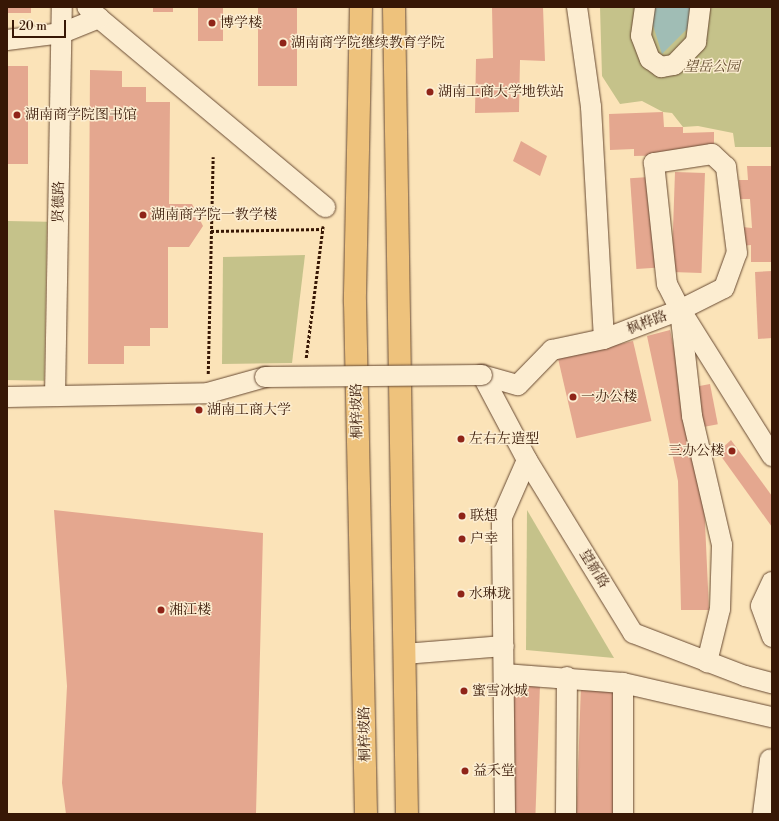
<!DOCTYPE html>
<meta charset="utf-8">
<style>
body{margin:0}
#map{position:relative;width:779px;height:821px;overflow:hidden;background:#fbe3b8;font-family:"Libre Bodoni","Noto Serif SC",serif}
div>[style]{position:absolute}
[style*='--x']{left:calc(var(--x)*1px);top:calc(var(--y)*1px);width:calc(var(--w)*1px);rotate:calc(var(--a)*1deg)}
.green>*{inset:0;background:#c5c28a;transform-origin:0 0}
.water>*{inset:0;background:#a0bdb5}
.building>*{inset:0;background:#e4a78f;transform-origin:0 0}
.path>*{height:2.5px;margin-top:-1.25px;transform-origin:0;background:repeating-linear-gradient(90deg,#371705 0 3px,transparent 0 5px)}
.roads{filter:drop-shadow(0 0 1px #684a32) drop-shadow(0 0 1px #684a32)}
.minor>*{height:20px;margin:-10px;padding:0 10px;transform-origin:10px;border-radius:10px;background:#fcedd1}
.primary>*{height:22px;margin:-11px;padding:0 11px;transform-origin:11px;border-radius:11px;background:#eec27c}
.bridges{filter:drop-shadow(0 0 1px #684a32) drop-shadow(0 0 1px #684a32)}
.minor-bridge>*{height:20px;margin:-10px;padding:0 10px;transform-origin:10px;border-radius:10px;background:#fcedd1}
.dots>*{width:11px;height:11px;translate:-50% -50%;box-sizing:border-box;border:2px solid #fcedd1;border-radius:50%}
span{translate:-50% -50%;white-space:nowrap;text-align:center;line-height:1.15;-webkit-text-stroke:3px #fcedd1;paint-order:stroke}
.poi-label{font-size:14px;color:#371705}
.left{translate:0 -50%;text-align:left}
.right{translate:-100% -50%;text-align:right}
.park-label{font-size:14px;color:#624a2d;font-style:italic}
.street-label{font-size:14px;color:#371705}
.frame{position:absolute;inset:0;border:8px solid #371705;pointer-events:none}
.scale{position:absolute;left:12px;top:20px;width:54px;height:18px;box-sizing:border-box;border:2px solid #371705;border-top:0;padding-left:5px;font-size:12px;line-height:14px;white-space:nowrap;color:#371705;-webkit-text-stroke:3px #fcedd1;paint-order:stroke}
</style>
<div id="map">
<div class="green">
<div style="clip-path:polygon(600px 7px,772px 7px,772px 147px,735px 147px,733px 133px,698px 126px,683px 127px,672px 113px,663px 112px,642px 101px,620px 104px,602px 76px)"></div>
<div style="left:7px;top:221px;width:40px;height:159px;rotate:1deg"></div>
<div style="clip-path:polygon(305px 255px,292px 363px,222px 364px,223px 257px)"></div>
<div style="clip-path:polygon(527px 510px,614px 658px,526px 650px)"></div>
</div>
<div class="water">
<div style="clip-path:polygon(653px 7px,692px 7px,693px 23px,662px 54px,652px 22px)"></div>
</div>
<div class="building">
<div style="left:7px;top:7px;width:24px;height:6px"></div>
<div style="left:153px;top:7px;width:20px;height:5px"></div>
<div style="left:198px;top:7px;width:25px;height:34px"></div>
<div style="left:258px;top:7px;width:39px;height:79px"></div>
<div style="clip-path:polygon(492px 7px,543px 7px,545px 61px,520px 60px,519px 112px,475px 113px,476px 59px,493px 58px)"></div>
<div style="left:7px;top:66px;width:21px;height:98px"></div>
<div style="clip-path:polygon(90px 70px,122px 71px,122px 87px,146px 87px,146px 102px,170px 102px,169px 204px,192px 204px,203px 226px,189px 247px,168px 247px,168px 328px,150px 328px,150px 346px,124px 346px,124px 364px,88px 364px)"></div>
<div style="clip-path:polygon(663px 112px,664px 127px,683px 127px,683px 133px,714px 132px,714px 154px,634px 156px,634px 149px,610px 150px,609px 114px)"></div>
<div style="clip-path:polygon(521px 141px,547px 156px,540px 176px,513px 161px)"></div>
<div style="clip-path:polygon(747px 166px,772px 166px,772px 262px,751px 262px,751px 245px,741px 246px,742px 227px,752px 228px,750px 199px,740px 199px,739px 180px,748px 180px)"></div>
<div style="left:675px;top:172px;width:30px;height:100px;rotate:2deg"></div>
<div style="left:649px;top:177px;width:91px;height:19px;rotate:86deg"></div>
<div style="clip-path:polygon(772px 271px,772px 338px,758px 339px,755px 272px)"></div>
<div style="clip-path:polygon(670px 330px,703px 479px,709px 610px,681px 610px,678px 481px,647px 336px)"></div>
<div style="left:633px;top:341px;width:82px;height:77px;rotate:77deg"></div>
<div style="left:710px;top:384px;width:41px;height:16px;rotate:79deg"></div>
<div style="clip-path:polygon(731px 440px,772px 496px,772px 527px,718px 452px)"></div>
<div style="clip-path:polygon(54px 510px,263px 533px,256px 814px,66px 814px,62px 783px,67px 686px)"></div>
<div style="left:506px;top:684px;width:34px;height:130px;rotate:2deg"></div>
<div style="left:581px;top:685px;width:38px;height:129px;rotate:2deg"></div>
</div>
<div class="path">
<div style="--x:211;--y:231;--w:111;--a:-1"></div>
<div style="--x:306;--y:358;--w:133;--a:-82.7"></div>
<div style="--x:208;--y:374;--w:217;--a:-88.7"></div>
</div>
<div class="roads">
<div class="minor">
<div style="--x:577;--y:7;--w:101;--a:82"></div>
<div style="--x:591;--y:107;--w:232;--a:86.8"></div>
<div style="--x:645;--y:7;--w:29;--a:98"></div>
<div style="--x:641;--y:36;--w:25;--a:69"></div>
<div style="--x:650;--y:59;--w:14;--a:36"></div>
<div style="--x:661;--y:67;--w:13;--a:-9"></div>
<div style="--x:674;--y:65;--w:32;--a:-46"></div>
<div style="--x:696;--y:42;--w:35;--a:-83"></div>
<div style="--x:99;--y:18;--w:295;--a:39.9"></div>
<div style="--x:7;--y:40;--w:55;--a:-7.3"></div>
<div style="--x:62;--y:33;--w:40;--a:-22"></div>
<div style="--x:99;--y:18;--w:16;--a:-137"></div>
<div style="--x:683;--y:314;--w:168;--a:57.9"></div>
<div style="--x:482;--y:375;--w:37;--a:16"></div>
<div style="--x:518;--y:385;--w:49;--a:-45.8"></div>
<div style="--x:552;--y:350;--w:53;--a:-11.9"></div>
<div style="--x:604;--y:339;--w:81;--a:-20.9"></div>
<div style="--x:680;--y:310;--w:49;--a:-26.6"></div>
<div style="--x:724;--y:288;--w:37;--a:-70"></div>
<div style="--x:737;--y:253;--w:87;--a:-97.3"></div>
<div style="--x:726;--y:167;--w:19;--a:-137"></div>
<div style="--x:712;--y:154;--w:59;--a:171.2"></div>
<div style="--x:654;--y:163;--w:122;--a:83.9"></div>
<div style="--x:667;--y:284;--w:29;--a:63"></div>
<div style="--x:680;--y:310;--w:107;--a:83.5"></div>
<div style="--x:692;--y:416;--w:132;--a:76.9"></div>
<div style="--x:722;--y:545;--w:64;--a:91.8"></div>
<div style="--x:720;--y:609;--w:55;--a:103.8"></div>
<div style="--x:482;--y:375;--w:96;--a:62.1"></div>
<div style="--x:527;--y:460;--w:203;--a:58.5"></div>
<div style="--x:633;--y:633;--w:120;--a:21"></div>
<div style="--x:745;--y:676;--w:28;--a:15"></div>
<div style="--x:55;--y:396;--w:389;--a:-89"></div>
<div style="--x:7;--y:397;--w:201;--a:-1.1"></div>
<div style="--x:208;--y:393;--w:59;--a:-15.7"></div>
<div style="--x:772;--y:582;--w:26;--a:115"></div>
<div style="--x:761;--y:606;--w:33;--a:70"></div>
<div style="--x:404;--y:654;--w:100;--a:-4.6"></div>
<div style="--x:504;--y:674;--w:119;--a:4.3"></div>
<div style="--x:623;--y:683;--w:153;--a:12.9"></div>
<div style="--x:505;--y:814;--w:297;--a:-90.6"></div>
<div style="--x:502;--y:517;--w:62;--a:-66.3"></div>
<div style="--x:566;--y:814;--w:137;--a:-89.6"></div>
<div style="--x:623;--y:814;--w:131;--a:-90"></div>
<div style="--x:763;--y:814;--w:55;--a:-82.7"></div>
</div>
<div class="primary">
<div style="--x:361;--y:7;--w:295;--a:91.2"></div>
<div style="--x:355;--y:302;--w:512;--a:88.77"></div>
<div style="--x:394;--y:7;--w:807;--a:89.08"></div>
</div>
</div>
<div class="bridges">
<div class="minor-bridge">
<div style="--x:265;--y:377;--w:217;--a:-0.5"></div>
</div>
</div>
<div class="dots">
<div style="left:212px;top:23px;background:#8f2418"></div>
<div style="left:283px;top:43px;background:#8f2418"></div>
<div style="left:430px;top:92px;background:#8f2418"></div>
<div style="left:17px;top:115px;background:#8f2418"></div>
<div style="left:143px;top:215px;background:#8f2418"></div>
<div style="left:573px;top:397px;background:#8f2418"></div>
<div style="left:199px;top:410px;background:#8f2418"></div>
<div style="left:461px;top:439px;background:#8f2418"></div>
<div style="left:732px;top:451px;background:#8f2418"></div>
<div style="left:462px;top:516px;background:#8f2418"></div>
<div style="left:462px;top:539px;background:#8f2418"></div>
<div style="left:461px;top:594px;background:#8f2418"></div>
<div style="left:161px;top:610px;background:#8f2418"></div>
<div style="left:464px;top:691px;background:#8f2418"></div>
<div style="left:465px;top:771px;background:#8f2418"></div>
</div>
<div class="poi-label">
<span class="left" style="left:220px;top:23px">博学楼</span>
<span class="left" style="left:291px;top:43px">湖南商学院继续教育学院</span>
<span class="left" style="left:438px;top:92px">湖南工商大学地铁站</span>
<span class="left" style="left:25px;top:115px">湖南商学院图书馆</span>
<span class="left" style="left:151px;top:215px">湖南商学院一教学楼</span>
<span class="left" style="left:581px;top:397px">一办公楼</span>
<span class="left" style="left:207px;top:410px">湖南工商大学</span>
<span class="left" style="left:469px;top:439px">左右左造型</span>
<span class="right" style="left:724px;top:451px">三办公楼</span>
<span class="left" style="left:470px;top:516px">联想</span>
<span class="left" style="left:470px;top:539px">户幸</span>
<span class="left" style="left:469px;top:594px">水琳珑</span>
<span class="left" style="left:169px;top:610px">湘江楼</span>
<span class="left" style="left:472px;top:691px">蜜雪冰城</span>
<span class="left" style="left:473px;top:771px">益禾堂</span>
</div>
<div class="park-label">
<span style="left:712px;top:67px">望岳公园</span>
</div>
<div class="street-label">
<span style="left:59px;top:202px;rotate:-89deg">贤德路</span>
<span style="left:647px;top:323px;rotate:-21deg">枫桦路</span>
<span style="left:357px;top:411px;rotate:-91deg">桐梓坡路</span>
<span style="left:594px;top:569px;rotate:58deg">望新路</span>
<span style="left:365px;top:734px;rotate:-91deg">桐梓坡路</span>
</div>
<div class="frame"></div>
<div class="scale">20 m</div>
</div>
